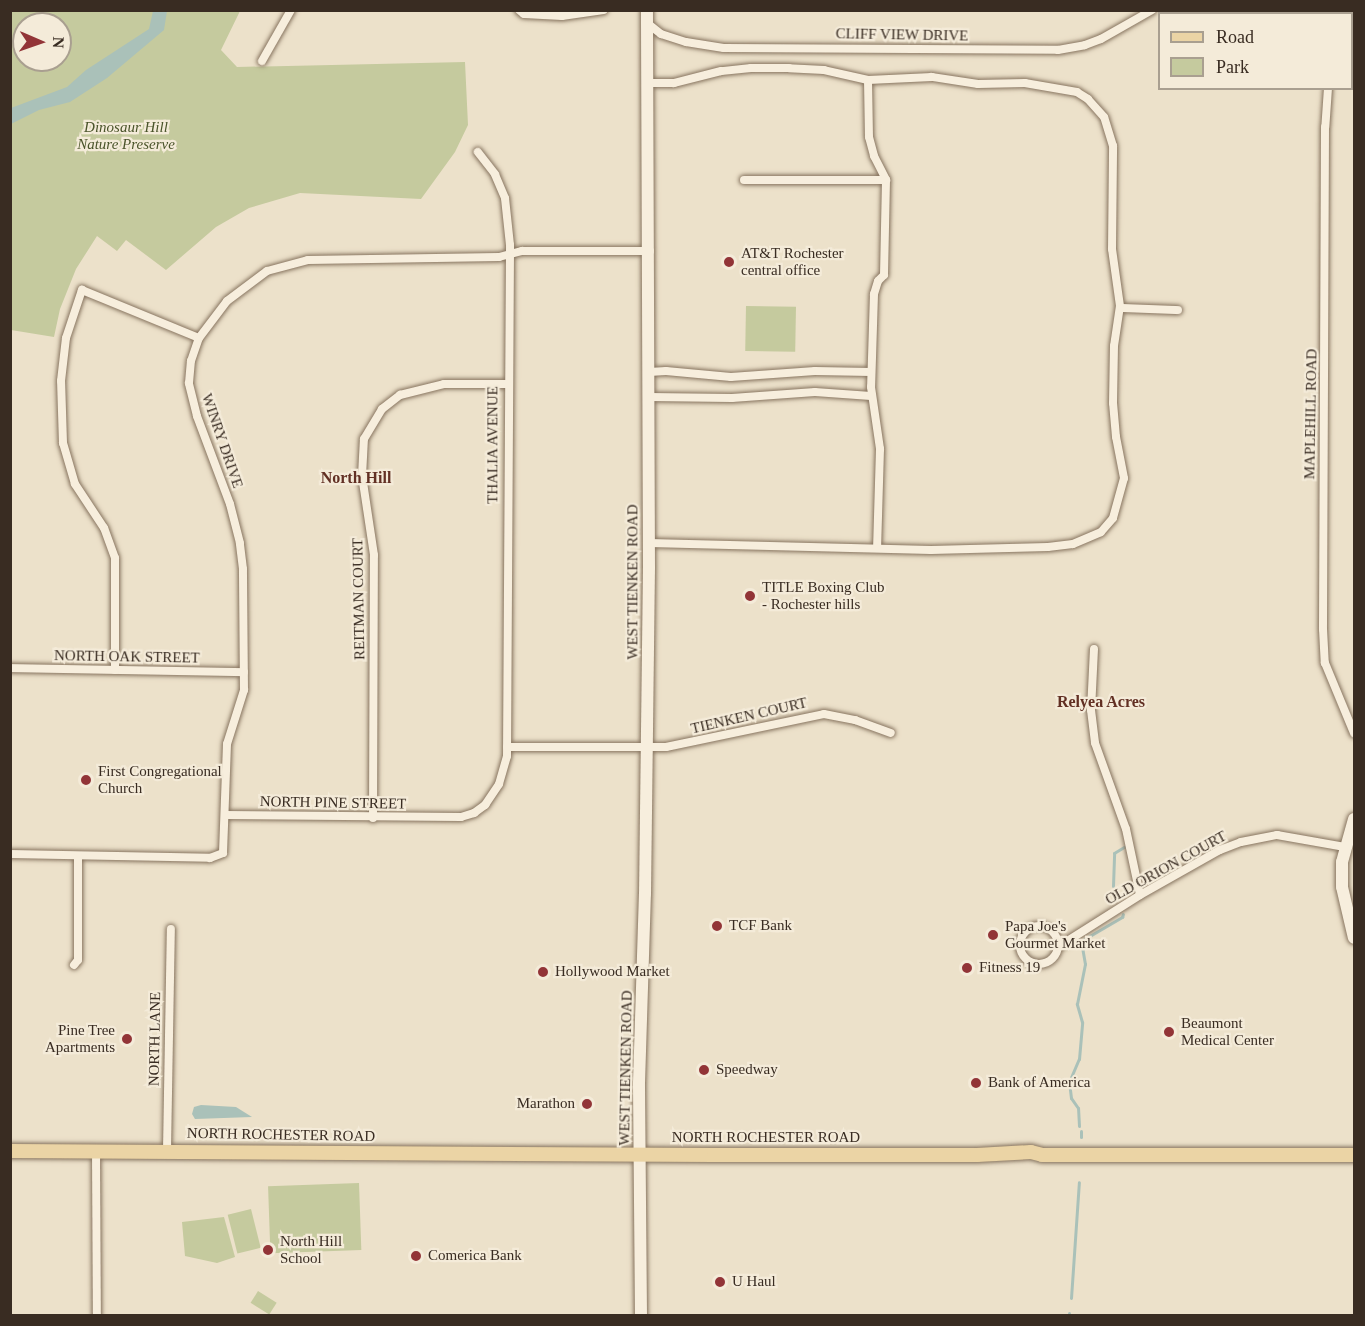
<!DOCTYPE html>
<style>
body{margin:0}
#map{position:relative;width:1365px;height:1326px;overflow:hidden;background:#ece1ca;font-family:"Times New Roman",serif}
div>[style]{position:absolute}
[style*='--x']{left:calc(var(--x)*1px);top:calc(var(--y)*1px);width:calc(var(--w)*1px);rotate:calc(var(--a)*1deg)}
.green>*{inset:0;background:#c5ca9e;transform-origin:0 0}
.water>*{inset:0;background:#aac1b9}
.stream>*{height:3px;margin:-1.5px;padding:0 1.5px;transform-origin:1.5px;border-radius:1.5px;background:#aac1b9}
.roads{filter:drop-shadow(0 0 2px #87745f) drop-shadow(0 0 2px #87745f)}
.street>*{height:8px;margin:-4px;padding:0 4px;transform-origin:4px;border-radius:4px;background:#f7eedd}
.street>.ring{margin:-4px;padding:0;box-sizing:content-box;background:none;border:8px solid #f7eedd;border-radius:50%}
.secondary>*{height:12px;margin:-6px;padding:0 6px;transform-origin:6px;border-radius:6px;background:#f7eedd}
.primary>*{height:14px;margin:-7px;padding:0 7px;transform-origin:7px;border-radius:7px;background:#ebd4a5}
.dots>*{width:16px;height:16px;translate:-50% -50%;box-sizing:border-box;border:3px solid #f4ebd9;border-radius:50%}
span{translate:-50% -50%;white-space:nowrap;text-align:center;line-height:1.15;-webkit-text-stroke:4.5px #f4ebd9;paint-order:stroke}
.street-label{font-size:15px;color:#392c22}
.park-label{font-size:15px;color:#4a542a;font-style:italic}
.poi-label{font-size:15px;color:#392c22}
.left{translate:0 -50%;text-align:left}
.right{translate:-100% -50%;text-align:right}
.neighbourhood-label{font-size:16px;color:#623024;font-weight:700}
.frame{position:absolute;inset:0;border:12px solid #392c22;pointer-events:none}
.legend{position:absolute;left:1158px;top:12px;width:195px;height:78px;box-sizing:border-box;background:#f4ebd9;border:2px solid #a99f90;margin:0;padding:8px 10px;list-style:none;font-size:18px;color:#392c22}
.legend li{display:flex;align-items:center;gap:12px;height:30px}
.legend b{width:30px;border:2px solid #a99f90}
.north{position:absolute;left:12px;top:12px;width:60px;height:60px;box-sizing:border-box;background:#f4ebd9;border:2px solid #a99f90;border-radius:50%;rotate:92deg;font-size:16px;font-weight:700;line-height:24px;text-align:center;color:#392c22}
.north::after{content:'';display:block;margin:auto;width:21px;height:27px;background:#923437;clip-path:polygon(50% 0,100% 100%,50% 72%,0 100%)}
</style>
<div id="map">
<div class="green">
<div style="clip-path:polygon(evenodd,10px 11px,240px 11px,221px 50px,237px 67px,465px 62px,468px 125px,455px 152px,421px 199px,300px 193px,249px 208px,216px 227px,166px 270px,126px 240px,117px 251px,97px 236px,76px 269px,60px 309px,54px 337px,11px 330px,10px 11px,24px 24px,60px 24px,60px 60px,24px 60px,24px 24px)"></div>
<div style="left:746px;top:306px;width:50px;height:45px;rotate:1deg"></div>
<div style="left:359px;top:1183px;width:67px;height:91px;rotate:88deg"></div>
<div style="left:251px;top:1209px;width:40px;height:24px;rotate:76deg"></div>
<div style="clip-path:polygon(224px 1217px,235px 1257px,217px 1263px,185px 1256px,182px 1222px)"></div>
<div style="left:258px;top:1291px;width:22px;height:14px;rotate:32deg"></div>
</div>
<div class="water">
<div style="clip-path:polygon(153px 11px,167px 11px,164px 30px,107px 78px,70px 102px,39px 110px,11px 124px,11px 108px,67px 87px,86px 70px,149px 29px)"></div>
<div style="clip-path:polygon(201px 1105px,236px 1107px,252px 1117px,195px 1119px,192px 1114px,194px 1107px)"></div>
</div>
<div class="stream">
<div style="--x:1113;--y:886;--w:33;--a:-88"></div>
<div style="--x:1114;--y:853;--w:12;--a:-31"></div>
<div style="--x:1079;--y:1126;--w:18;--a:-93"></div>
<div style="--x:1078;--y:1108;--w:12;--a:-125"></div>
<div style="--x:1071;--y:1098;--w:16;--a:-97"></div>
<div style="--x:1069;--y:1082;--w:25;--a:-67"></div>
<div style="--x:1079;--y:1059;--w:37;--a:-85"></div>
<div style="--x:1082;--y:1022;--w:19;--a:-106"></div>
<div style="--x:1077;--y:1004;--w:41;--a:-78.7"></div>
<div style="--x:1085;--y:964;--w:23;--a:-100"></div>
<div style="--x:1081;--y:941;--w:48;--a:-30.3"></div>
<div style="--x:1122;--y:917;--w:3;--a:-72"></div>
<div style="--x:1081;--y:1131;--w:6;--a:90"></div>
<div style="--x:1071;--y:1298;--w:116;--a:-86.1"></div>
<div style="--x:1069;--y:1316;--w:3;--a:-90"></div>
</div>
<div class="roads">
<div class="street">
<div style="--x:519;--y:10;--w:6;--a:39"></div>
<div style="--x:524;--y:14;--w:38;--a:3"></div>
<div style="--x:562;--y:16;--w:42;--a:-8.1"></div>
<div style="--x:1208;--y:10;--w:4;--a:76"></div>
<div style="--x:647;--y:23;--w:18;--a:38"></div>
<div style="--x:661;--y:34;--w:26;--a:18"></div>
<div style="--x:686;--y:42;--w:38;--a:9"></div>
<div style="--x:724;--y:48;--w:334;--a:0.3"></div>
<div style="--x:1058;--y:50;--w:27;--a:-10"></div>
<div style="--x:1085;--y:45;--w:17;--a:-21"></div>
<div style="--x:1101;--y:39;--w:59;--a:-29.6"></div>
<div style="--x:262;--y:61;--w:59;--a:-60.4"></div>
<div style="--x:868;--y:80;--w:57;--a:89"></div>
<div style="--x:869;--y:137;--w:20;--a:75"></div>
<div style="--x:874;--y:156;--w:27;--a:63"></div>
<div style="--x:886;--y:180;--w:95;--a:91.2"></div>
<div style="--x:884;--y:275;--w:8;--a:135"></div>
<div style="--x:878;--y:281;--w:14;--a:107"></div>
<div style="--x:874;--y:294;--w:93;--a:91.8"></div>
<div style="--x:871;--y:387;--w:63;--a:81.7"></div>
<div style="--x:880;--y:449;--w:99;--a:91.7"></div>
<div style="--x:1328;--y:88;--w:39;--a:94"></div>
<div style="--x:1325;--y:127;--w:502;--a:90.23"></div>
<div style="--x:1323;--y:629;--w:34;--a:87"></div>
<div style="--x:1325;--y:663;--w:76;--a:67.5"></div>
<div style="--x:744;--y:180;--w:142;--a:0"></div>
<div style="--x:1120;--y:308;--w:58;--a:2"></div>
<div style="--x:649;--y:372;--w:17;--a:-3"></div>
<div style="--x:666;--y:371;--w:65;--a:5.3"></div>
<div style="--x:731;--y:377;--w:84;--a:-4.1"></div>
<div style="--x:815;--y:371;--w:56;--a:1"></div>
<div style="--x:649;--y:397;--w:83;--a:0.7"></div>
<div style="--x:732;--y:398;--w:83;--a:-4.1"></div>
<div style="--x:815;--y:392;--w:56;--a:4.1"></div>
<div style="--x:649;--y:543;--w:282;--a:1.4"></div>
<div style="--x:931;--y:550;--w:117;--a:-1.5"></div>
<div style="--x:1048;--y:547;--w:25;--a:-7"></div>
<div style="--x:1073;--y:544;--w:30;--a:-23"></div>
<div style="--x:1101;--y:532;--w:18;--a:-49"></div>
<div style="--x:1113;--y:518;--w:41;--a:-74.6"></div>
<div style="--x:1124;--y:478;--w:42;--a:-101"></div>
<div style="--x:1116;--y:437;--w:34;--a:-95"></div>
<div style="--x:1113;--y:403;--w:57;--a:-89"></div>
<div style="--x:1114;--y:346;--w:40;--a:-81.5"></div>
<div style="--x:1120;--y:306;--w:58;--a:-98"></div>
<div style="--x:1112;--y:249;--w:103;--a:-89.4"></div>
<div style="--x:1113;--y:146;--w:30;--a:-107"></div>
<div style="--x:1104;--y:117;--w:24;--a:-132"></div>
<div style="--x:1088;--y:99;--w:13;--a:-148"></div>
<div style="--x:1077;--y:92;--w:53;--a:-170.2"></div>
<div style="--x:1025;--y:83;--w:47;--a:178.8"></div>
<div style="--x:978;--y:84;--w:47;--a:-171.3"></div>
<div style="--x:932;--y:77;--w:64;--a:177.3"></div>
<div style="--x:868;--y:80;--w:45;--a:-167.2"></div>
<div style="--x:824;--y:70;--w:35;--a:-177"></div>
<div style="--x:789;--y:68;--w:38;--a:180"></div>
<div style="--x:751;--y:68;--w:30;--a:174"></div>
<div style="--x:721;--y:71;--w:49;--a:165.7"></div>
<div style="--x:674;--y:83;--w:25;--a:180"></div>
<div style="--x:1094;--y:649;--w:61;--a:92.8"></div>
<div style="--x:1091;--y:710;--w:33;--a:83"></div>
<div style="--x:1095;--y:743;--w:91;--a:70.2"></div>
<div style="--x:1126;--y:829;--w:67;--a:78"></div>
<div style="--x:10;--y:668;--w:234;--a:1"></div>
<div style="--x:115;--y:670;--w:112;--a:-90"></div>
<div style="--x:115;--y:558;--w:32;--a:-110"></div>
<div style="--x:104;--y:528;--w:53;--a:-123.4"></div>
<div style="--x:75;--y:484;--w:43;--a:-106.3"></div>
<div style="--x:63;--y:443;--w:62;--a:-91.8"></div>
<div style="--x:61;--y:381;--w:43;--a:-83.4"></div>
<div style="--x:66;--y:338;--w:51;--a:-71.6"></div>
<div style="--x:82;--y:290;--w:126;--a:22.3"></div>
<div style="--x:507;--y:747;--w:159;--a:0"></div>
<div style="--x:666;--y:747;--w:161;--a:-11.8"></div>
<div style="--x:824;--y:714;--w:32;--a:11"></div>
<div style="--x:855;--y:720;--w:38;--a:20"></div>
<div style="--x:225;--y:815;--w:236;--a:0.5"></div>
<div style="--x:461;--y:817;--w:14;--a:-17"></div>
<div style="--x:474;--y:813;--w:14;--a:-36"></div>
<div style="--x:485;--y:805;--w:25;--a:-56"></div>
<div style="--x:499;--y:784;--w:29;--a:-74"></div>
<div style="--x:507;--y:756;--w:511;--a:-89.66"></div>
<div style="--x:510;--y:245;--w:47;--a:-96.1"></div>
<div style="--x:505;--y:198;--w:26;--a:-113"></div>
<div style="--x:495;--y:174;--w:28;--a:-128"></div>
<div style="--x:373;--y:818;--w:263;--a:-89.8"></div>
<div style="--x:374;--y:555;--w:80;--a:-98.6"></div>
<div style="--x:362;--y:476;--w:37;--a:-87"></div>
<div style="--x:364;--y:439;--w:35;--a:-59"></div>
<div style="--x:382;--y:409;--w:23;--a:-38"></div>
<div style="--x:400;--y:395;--w:45;--a:-14"></div>
<div style="--x:444;--y:384;--w:63;--a:0"></div>
<div style="--x:10;--y:854;--w:200;--a:1.1"></div>
<div style="--x:210;--y:858;--w:14;--a:-21"></div>
<div style="--x:223;--y:853;--w:109;--a:-87.9"></div>
<div style="--x:227;--y:744;--w:57;--a:-72.5"></div>
<div style="--x:244;--y:690;--w:121;--a:-90.5"></div>
<div style="--x:243;--y:569;--w:26;--a:-97"></div>
<div style="--x:240;--y:543;--w:40;--a:-104.4"></div>
<div style="--x:230;--y:504;--w:94;--a:-110.6"></div>
<div style="--x:197;--y:416;--w:34;--a:-104"></div>
<div style="--x:189;--y:383;--w:22;--a:-85"></div>
<div style="--x:191;--y:361;--w:24;--a:-71"></div>
<div style="--x:199;--y:338;--w:46;--a:-52.9"></div>
<div style="--x:227;--y:301;--w:50;--a:-36.9"></div>
<div style="--x:267;--y:271;--w:42;--a:-15"></div>
<div style="--x:308;--y:260;--w:191;--a:-0.9"></div>
<div style="--x:499;--y:257;--w:24;--a:-15"></div>
<div style="--x:522;--y:251;--w:128;--a:0"></div>
<div class="ring" style="left:1020px;top:926px;width:30px;height:30px"></div>
<div style="--x:1058;--y:947;--w:97;--a:-32.4"></div>
<div style="--x:1140;--y:895;--w:92;--a:-29.4"></div>
<div style="--x:1220;--y:850;--w:22;--a:-21"></div>
<div style="--x:1241;--y:842;--w:37;--a:-11"></div>
<div style="--x:1277;--y:835;--w:69;--a:10"></div>
<div style="--x:74;--y:965;--w:6;--a:-51"></div>
<div style="--x:78;--y:960;--w:104;--a:-90"></div>
<div style="--x:167;--y:1150;--w:221;--a:-89"></div>
<div style="--x:96;--y:1151;--w:165;--a:89.7"></div>
</div>
<div class="secondary">
<div style="--x:1354;--y:819;--w:45;--a:105.6"></div>
<div style="--x:1342;--y:862;--w:25;--a:90"></div>
<div style="--x:1342;--y:887;--w:52;--a:76.8"></div>
<div style="--x:641;--y:1316;--w:233;--a:-90.5"></div>
<div style="--x:639;--y:1083;--w:189;--a:-88.2"></div>
<div style="--x:645;--y:894;--w:326;--a:-89.3"></div>
<div style="--x:649;--y:568;--w:558;--a:-90.21"></div>
</div>
<div class="primary">
<div style="--x:10;--y:1151;--w:704;--a:0.33"></div>
<div style="--x:714;--y:1155;--w:263;--a:0"></div>
<div style="--x:977;--y:1155;--w:54;--a:-3.2"></div>
<div style="--x:1031;--y:1152;--w:11;--a:15"></div>
<div style="--x:1042;--y:1155;--w:312;--a:0"></div>
</div>
</div>
<div class="dots">
<div style="left:729px;top:262px;background:#923437"></div>
<div style="left:750px;top:596px;background:#923437"></div>
<div style="left:86px;top:780px;background:#923437"></div>
<div style="left:717px;top:926px;background:#923437"></div>
<div style="left:993px;top:935px;background:#923437"></div>
<div style="left:967px;top:968px;background:#923437"></div>
<div style="left:543px;top:972px;background:#923437"></div>
<div style="left:1169px;top:1032px;background:#923437"></div>
<div style="left:127px;top:1039px;background:#923437"></div>
<div style="left:704px;top:1070px;background:#923437"></div>
<div style="left:976px;top:1083px;background:#923437"></div>
<div style="left:587px;top:1104px;background:#923437"></div>
<div style="left:268px;top:1250px;background:#923437"></div>
<div style="left:416px;top:1256px;background:#923437"></div>
<div style="left:720px;top:1282px;background:#923437"></div>
</div>
<div class="street-label">
<span style="left:902px;top:35px;rotate:1deg">CLIFF VIEW DRIVE</span>
<span style="left:1311px;top:414px;rotate:-89deg">MAPLEHILL ROAD</span>
<span style="left:222px;top:441px;rotate:71deg">WINRY DRIVE</span>
<span style="left:493px;top:445px;rotate:-90deg">THALIA AVENUE</span>
<span style="left:633px;top:582px;rotate:-90deg">WEST TIENKEN ROAD</span>
<span style="left:359px;top:599px;rotate:-91deg">REITMAN COURT</span>
<span style="left:127px;top:657px;rotate:1deg">NORTH OAK STREET</span>
<span style="left:749px;top:716px;rotate:-13deg">TIENKEN COURT</span>
<span style="left:333px;top:803px;rotate:1deg">NORTH PINE STREET</span>
<span style="left:1166px;top:868px;rotate:-29deg">OLD ORION COURT</span>
<span style="left:155px;top:1039px;rotate:-89deg">NORTH LANE</span>
<span style="left:626px;top:1068px;rotate:-89deg">WEST TIENKEN ROAD</span>
<span style="left:281px;top:1135px;rotate:1deg">NORTH ROCHESTER ROAD</span>
<span style="left:766px;top:1138px">NORTH ROCHESTER ROAD</span>
</div>
<div class="park-label">
<span style="left:126px;top:136px">Dinosaur Hill<br>Nature Preserve</span>
</div>
<div class="poi-label">
<span class="left" style="left:741px;top:262px">AT&amp;T Rochester<br>central office</span>
<span class="left" style="left:762px;top:596px">TITLE Boxing Club<br>- Rochester hills</span>
<span class="left" style="left:98px;top:780px">First Congregational<br>Church</span>
<span class="left" style="left:729px;top:926px">TCF Bank</span>
<span class="left" style="left:1005px;top:935px">Papa Joe's<br>Gourmet Market</span>
<span class="left" style="left:979px;top:968px">Fitness 19</span>
<span class="left" style="left:555px;top:972px">Hollywood Market</span>
<span class="left" style="left:1181px;top:1032px">Beaumont<br>Medical Center</span>
<span class="right" style="left:115px;top:1039px">Pine Tree<br>Apartments</span>
<span class="left" style="left:716px;top:1070px">Speedway</span>
<span class="left" style="left:988px;top:1083px">Bank of America</span>
<span class="right" style="left:575px;top:1104px">Marathon</span>
<span class="left" style="left:280px;top:1250px">North Hill<br>School</span>
<span class="left" style="left:428px;top:1256px">Comerica Bank</span>
<span class="left" style="left:732px;top:1282px">U Haul</span>
</div>
<div class="neighbourhood-label">
<span style="left:356px;top:478px">North Hill</span>
<span style="left:1101px;top:702px">Relyea Acres</span>
</div>
<div class="frame"></div>
<ul class="legend">
<li><b style="height:8px;background:#ebd4a5"></b>Road</li>
<li><b style="height:16px;background:#c5ca9e"></b>Park</li>
</ul>
<div class="north">N</div>
</div>
